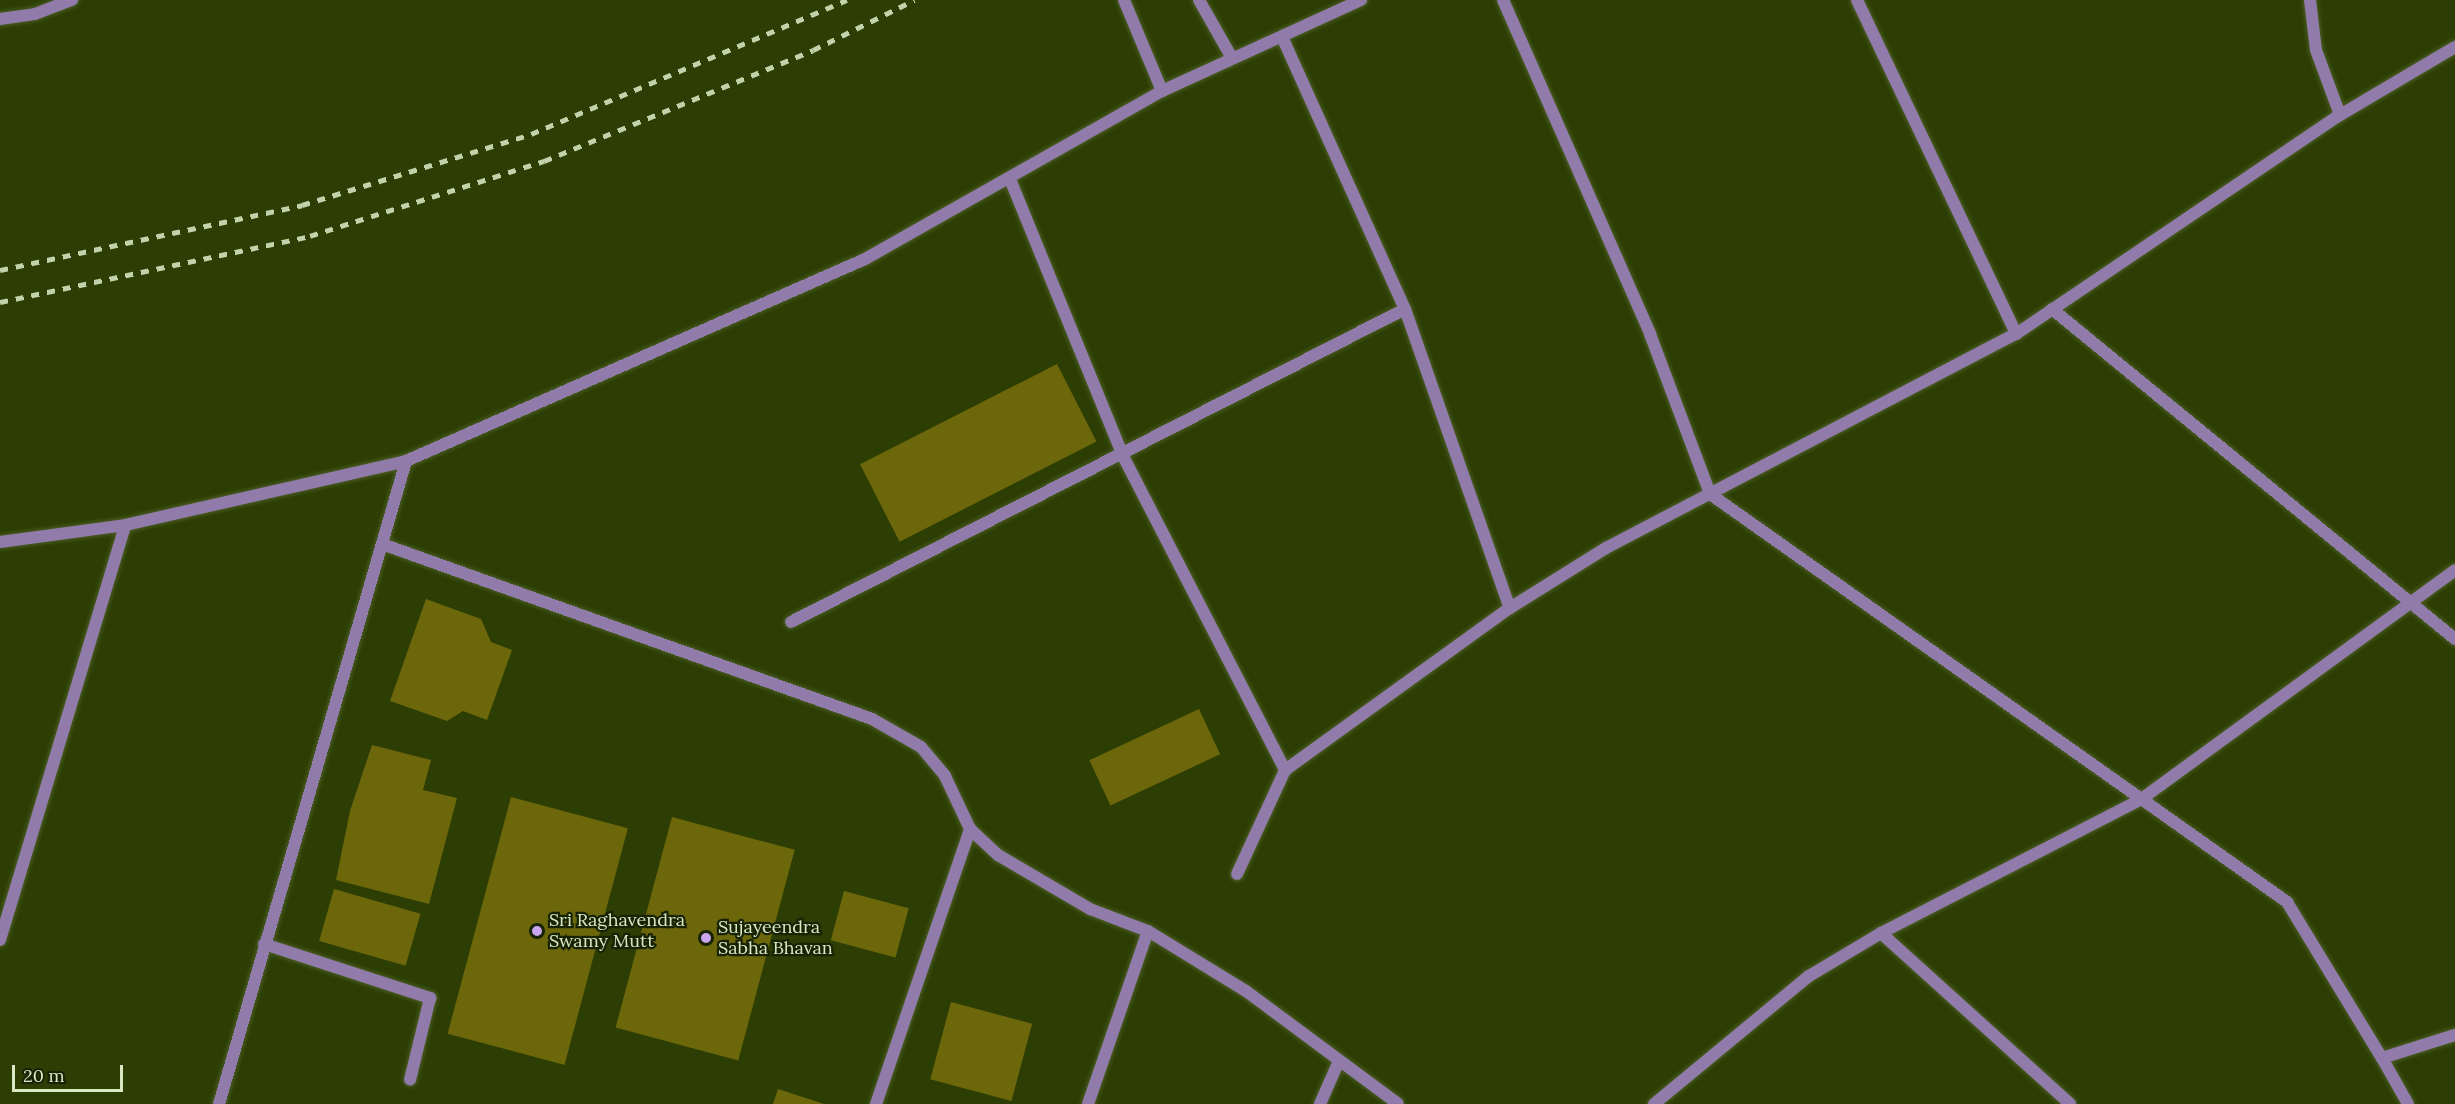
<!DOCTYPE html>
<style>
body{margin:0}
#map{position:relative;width:2455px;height:1104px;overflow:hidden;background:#2c3e03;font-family:Lora,serif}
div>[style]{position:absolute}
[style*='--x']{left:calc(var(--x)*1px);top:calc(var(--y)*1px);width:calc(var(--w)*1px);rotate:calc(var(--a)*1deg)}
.building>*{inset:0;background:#6c670b;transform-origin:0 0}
.roads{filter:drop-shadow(0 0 2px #4b5d26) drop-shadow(0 0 2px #4b5d26)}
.minor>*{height:12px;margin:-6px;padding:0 6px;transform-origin:6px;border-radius:6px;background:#917baa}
.tertiary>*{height:12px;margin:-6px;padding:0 6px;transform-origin:6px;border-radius:6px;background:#917baa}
.rail>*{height:4.5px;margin-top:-2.25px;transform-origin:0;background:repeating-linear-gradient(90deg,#c2d2aa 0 8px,transparent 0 16px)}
.dots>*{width:16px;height:16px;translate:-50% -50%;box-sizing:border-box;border:3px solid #182205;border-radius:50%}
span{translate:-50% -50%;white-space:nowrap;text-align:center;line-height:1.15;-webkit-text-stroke:4.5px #182205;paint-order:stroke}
.poi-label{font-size:18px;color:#d8e8c3}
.left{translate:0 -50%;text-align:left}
.scale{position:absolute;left:12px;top:1065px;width:111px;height:27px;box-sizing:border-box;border:3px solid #d8e8c3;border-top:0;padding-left:8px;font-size:18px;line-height:21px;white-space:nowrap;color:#d8e8c3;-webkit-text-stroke:4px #182205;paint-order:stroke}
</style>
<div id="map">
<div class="building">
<div style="left:1057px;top:364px;width:87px;height:221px;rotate:63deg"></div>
<div style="clip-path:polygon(426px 599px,481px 619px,491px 642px,512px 650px,487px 720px,463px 711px,447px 721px,390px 701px)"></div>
<div style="left:1199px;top:709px;width:50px;height:121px;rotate:65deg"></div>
<div style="clip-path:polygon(372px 745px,431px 760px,423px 790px,457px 798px,429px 904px,336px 880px,350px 811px)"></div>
<div style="left:511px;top:797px;width:121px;height:245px;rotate:15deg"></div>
<div style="left:672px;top:817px;width:127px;height:218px;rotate:15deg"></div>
<div style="left:334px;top:889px;width:90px;height:54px;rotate:16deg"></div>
<div style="left:844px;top:891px;width:67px;height:51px;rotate:15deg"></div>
<div style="left:951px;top:1002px;width:84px;height:80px;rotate:15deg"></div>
<div style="clip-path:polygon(778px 1089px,824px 1104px,773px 1104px)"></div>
</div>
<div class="roads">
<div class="minor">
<div style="--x:1503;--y:0;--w:365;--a:66.2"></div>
<div style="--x:1650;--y:334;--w:171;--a:69.4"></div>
<div style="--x:1710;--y:494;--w:707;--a:35.26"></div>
<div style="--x:2287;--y:902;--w:183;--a:58.7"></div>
<div style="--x:2382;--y:1058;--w:77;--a:-17.5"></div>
<div style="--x:1857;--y:0;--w:370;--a:64.5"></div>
<div style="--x:2310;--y:0;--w:50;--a:83.2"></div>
<div style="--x:2316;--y:50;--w:69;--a:69.7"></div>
<div style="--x:0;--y:19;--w:35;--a:-8"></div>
<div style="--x:35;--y:14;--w:40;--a:-21"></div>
<div style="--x:1283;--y:39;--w:296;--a:65.7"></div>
<div style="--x:1405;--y:309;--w:317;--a:70.7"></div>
<div style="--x:1010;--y:179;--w:297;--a:67.8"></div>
<div style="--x:1122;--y:454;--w:356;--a:62.7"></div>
<div style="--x:2052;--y:309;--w:521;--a:39.31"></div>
<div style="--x:0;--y:542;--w:126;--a:-7.7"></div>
<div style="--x:382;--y:544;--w:520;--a:19.65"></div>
<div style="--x:872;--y:719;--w:56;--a:29.7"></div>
<div style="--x:921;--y:747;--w:38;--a:50"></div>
<div style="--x:945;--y:776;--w:59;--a:64.7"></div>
<div style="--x:970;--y:829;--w:38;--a:43"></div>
<div style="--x:998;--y:855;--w:107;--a:30.4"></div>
<div style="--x:1090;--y:909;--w:62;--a:20.8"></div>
<div style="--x:1148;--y:931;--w:115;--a:31.5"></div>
<div style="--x:1246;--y:991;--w:189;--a:36.6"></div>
<div style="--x:791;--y:622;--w:689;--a:-27.01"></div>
<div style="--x:1237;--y:874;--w:115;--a:-65.2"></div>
<div style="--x:1285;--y:770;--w:277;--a:-35.8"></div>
<div style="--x:1510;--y:608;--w:113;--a:-32"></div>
<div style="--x:1606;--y:548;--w:462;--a:-27.6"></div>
<div style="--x:2016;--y:334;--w:391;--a:-34.1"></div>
<div style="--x:2340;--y:115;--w:134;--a:-30.6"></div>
<div style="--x:1881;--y:933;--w:255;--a:42.1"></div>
<div style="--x:0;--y:940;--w:433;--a:-73.2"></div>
<div style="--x:125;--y:525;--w:288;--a:-12.8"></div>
<div style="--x:264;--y:944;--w:175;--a:18"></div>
<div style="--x:430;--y:998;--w:84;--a:103.7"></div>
<div style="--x:2382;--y:1058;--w:53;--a:60.5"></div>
<div style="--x:876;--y:1104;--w:291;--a:-71.1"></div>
<div style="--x:1088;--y:1104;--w:183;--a:-70.9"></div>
<div style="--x:1320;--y:1104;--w:45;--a:-66.3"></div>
<div style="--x:1654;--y:1104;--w:201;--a:-39.6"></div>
<div style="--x:1809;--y:976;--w:84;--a:-30.8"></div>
<div style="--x:1881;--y:933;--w:291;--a:-27.2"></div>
<div style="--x:2140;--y:800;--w:390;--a:-36.1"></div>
</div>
<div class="tertiary">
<div style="--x:1124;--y:0;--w:99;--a:67.3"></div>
<div style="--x:1199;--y:0;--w:67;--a:60.4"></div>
<div style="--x:219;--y:1104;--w:670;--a:-73.78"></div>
<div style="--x:406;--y:461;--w:501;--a:-23.75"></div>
<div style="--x:865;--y:259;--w:341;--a:-29.5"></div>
<div style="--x:1162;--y:91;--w:219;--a:-24.6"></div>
</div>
</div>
<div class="rail">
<div style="--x:0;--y:270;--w:309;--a:-12.1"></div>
<div style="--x:302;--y:205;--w:240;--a:-17.2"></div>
<div style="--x:531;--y:134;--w:343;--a:-23"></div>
<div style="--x:0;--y:302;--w:317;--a:-12"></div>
<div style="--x:310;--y:236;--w:246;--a:-17.8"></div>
<div style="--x:544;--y:161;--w:291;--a:-22.4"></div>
<div style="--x:813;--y:50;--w:113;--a:-26.3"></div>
</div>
<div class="dots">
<div style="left:537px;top:931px;background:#c8a5ee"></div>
<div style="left:706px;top:938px;background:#c8a5ee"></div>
</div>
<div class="poi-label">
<span class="left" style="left:549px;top:931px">Sri Raghavendra<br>Swamy Mutt</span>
<span class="left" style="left:718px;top:938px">Sujayeendra<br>Sabha Bhavan</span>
</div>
<div class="scale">20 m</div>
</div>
